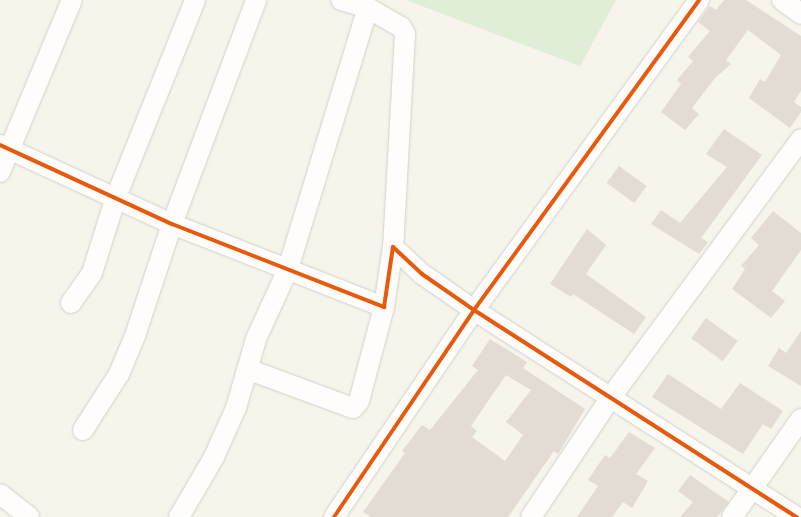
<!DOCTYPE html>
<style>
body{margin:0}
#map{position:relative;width:801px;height:517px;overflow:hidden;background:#f6f4eb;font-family:Cabin,sans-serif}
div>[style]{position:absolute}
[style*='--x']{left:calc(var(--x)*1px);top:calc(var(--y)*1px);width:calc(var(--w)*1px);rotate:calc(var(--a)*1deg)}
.green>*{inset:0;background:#e0edd7}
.building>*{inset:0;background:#e2dcd2;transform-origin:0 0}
.roads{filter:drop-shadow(0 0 1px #d4d0c8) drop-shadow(0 0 1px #d4d0c8)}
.minor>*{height:20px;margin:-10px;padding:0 10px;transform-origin:10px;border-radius:10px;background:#fefdfc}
.cycleway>*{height:4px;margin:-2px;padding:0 2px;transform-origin:2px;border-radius:2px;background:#e8590c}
span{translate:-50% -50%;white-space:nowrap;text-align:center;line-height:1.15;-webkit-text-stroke:3.5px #fefbee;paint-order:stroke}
</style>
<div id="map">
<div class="green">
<div style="clip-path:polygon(406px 0,616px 0,580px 66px)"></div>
</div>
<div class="building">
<div style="clip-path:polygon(724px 0,746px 0,801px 36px,801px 91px,794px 102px,801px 107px,801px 112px,790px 128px,749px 98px,760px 79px,765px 82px,781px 55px,748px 30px,726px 60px,731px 64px,715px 78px,692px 108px,699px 114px,685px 130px,661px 112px,681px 84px,677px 80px,693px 61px,688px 57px,710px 31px,698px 22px,710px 6px,716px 10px)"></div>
<div style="clip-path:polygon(724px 129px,762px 155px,701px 238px,708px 242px,699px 254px,651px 224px,661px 210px,680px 223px,727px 167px,706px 154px)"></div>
<div style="left:619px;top:166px;width:34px;height:21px;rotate:36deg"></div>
<div style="clip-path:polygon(773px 211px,801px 233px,801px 250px,772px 291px,785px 301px,771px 318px,732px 289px,745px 269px,741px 266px,759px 245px,751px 238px)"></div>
<div style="clip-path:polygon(587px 229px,606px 245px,586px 274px,646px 317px,634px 334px,573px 294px,571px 297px,550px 284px)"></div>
<div style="left:706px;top:318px;width:39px;height:25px;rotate:36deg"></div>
<div style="clip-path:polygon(801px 331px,801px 386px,768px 366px,779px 348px,786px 353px)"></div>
<div style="clip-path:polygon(evenodd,490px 339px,527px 362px,523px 368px,585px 409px,558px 454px,554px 451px,508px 517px,371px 517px,363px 512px,405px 453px,402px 451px,422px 425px,430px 430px,478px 370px,472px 366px,490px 339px,506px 375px,531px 390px,506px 422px,523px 435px,505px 461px,472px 437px,477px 431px,471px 426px,506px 375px)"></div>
<div style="clip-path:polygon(668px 374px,721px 409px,740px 383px,783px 411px,771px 429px,763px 424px,743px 454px,652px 397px)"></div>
<div style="clip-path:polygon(629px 432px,655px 448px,636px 474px,648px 481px,632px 508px,623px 502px,612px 517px,577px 517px,598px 486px,588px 480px,605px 455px,610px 458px)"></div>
<div style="clip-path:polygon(690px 475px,729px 502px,717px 517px,680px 517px,693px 502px,678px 491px)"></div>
</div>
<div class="roads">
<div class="minor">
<div style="--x:782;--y:0;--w:24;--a:36"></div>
<div style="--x:368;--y:8;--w:38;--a:30"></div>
<div style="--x:401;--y:27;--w:8;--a:60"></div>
<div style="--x:405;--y:34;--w:213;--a:93.2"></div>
<div style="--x:0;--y:145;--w:189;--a:24.7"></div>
<div style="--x:172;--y:224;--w:228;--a:21.4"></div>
<div style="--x:384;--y:307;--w:61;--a:-81.5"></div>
<div style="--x:393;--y:247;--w:40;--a:43"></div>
<div style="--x:422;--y:274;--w:63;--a:34.7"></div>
<div style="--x:474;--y:310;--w:384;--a:32.7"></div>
<div style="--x:0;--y:172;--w:186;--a:-67.3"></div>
<div style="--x:71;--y:303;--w:37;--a:-55"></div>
<div style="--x:92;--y:273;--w:80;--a:-72.5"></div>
<div style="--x:116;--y:197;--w:212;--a:-68.1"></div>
<div style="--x:247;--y:369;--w:113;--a:20.2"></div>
<div style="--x:353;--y:408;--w:9;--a:-49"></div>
<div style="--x:359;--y:401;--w:97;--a:-75.1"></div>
<div style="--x:83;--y:430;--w:67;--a:-57.3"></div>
<div style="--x:119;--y:374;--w:41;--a:-67.2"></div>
<div style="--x:135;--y:336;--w:118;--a:-71.7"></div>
<div style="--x:172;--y:224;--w:239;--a:-69.4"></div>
<div style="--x:0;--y:494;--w:37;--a:38"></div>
<div style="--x:179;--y:517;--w:69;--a:-59.7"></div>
<div style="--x:214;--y:457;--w:54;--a:-65.8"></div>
<div style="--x:236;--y:408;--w:72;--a:-73.8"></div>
<div style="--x:256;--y:339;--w:77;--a:-65.4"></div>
<div style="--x:288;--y:269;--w:273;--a:-73"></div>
<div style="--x:368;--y:8;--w:28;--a:-163"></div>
<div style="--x:334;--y:517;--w:250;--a:-55.9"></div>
<div style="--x:474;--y:310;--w:383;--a:-54"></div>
<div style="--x:531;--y:517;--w:144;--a:-56.3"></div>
<div style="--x:611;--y:397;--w:320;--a:-53.6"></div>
<div style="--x:732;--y:517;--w:120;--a:-54.9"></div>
</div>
</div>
<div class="cycleway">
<div style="--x:0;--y:145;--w:189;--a:24.7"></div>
<div style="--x:172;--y:224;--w:228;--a:21.4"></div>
<div style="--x:384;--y:307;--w:61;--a:-81.5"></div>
<div style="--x:393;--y:247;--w:40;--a:43"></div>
<div style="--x:422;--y:274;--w:63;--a:34.7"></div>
<div style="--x:474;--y:310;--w:384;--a:32.7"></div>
<div style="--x:334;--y:517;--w:250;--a:-55.9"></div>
<div style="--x:474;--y:310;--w:383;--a:-54"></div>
</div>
</div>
